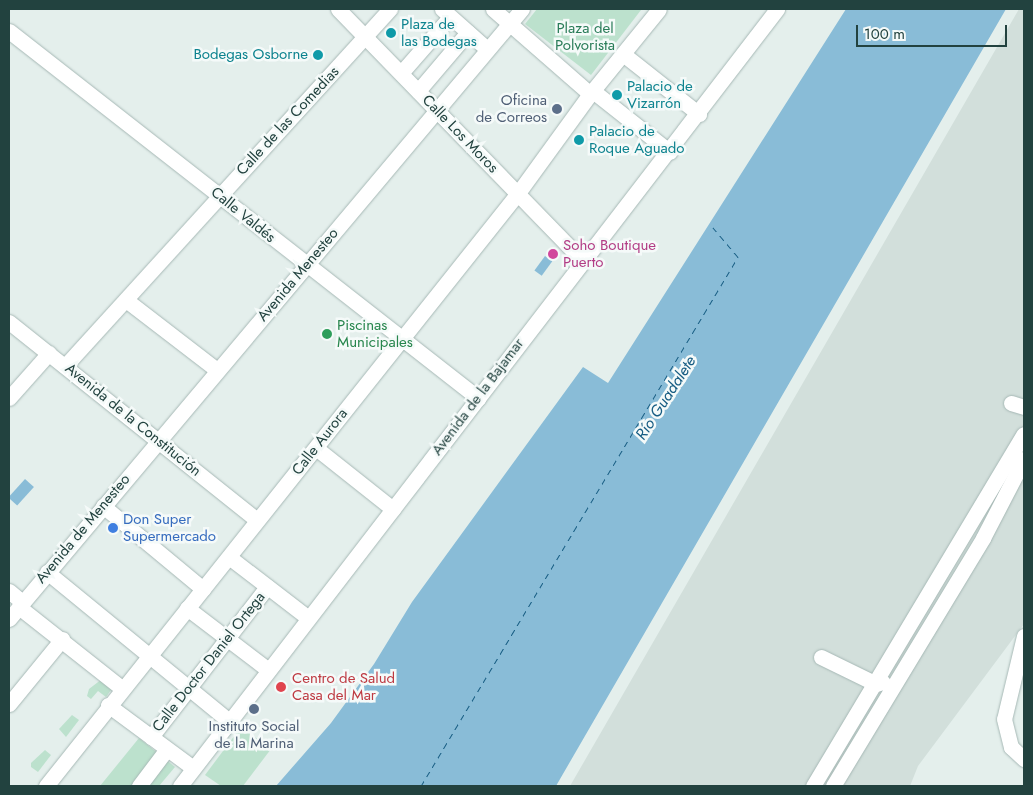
<!DOCTYPE html>
<meta charset="utf-8">
<style>
body{margin:0}
#map{position:relative;width:1033px;height:795px;overflow:hidden;background:#e4efec;font-family:Jost,sans-serif}
div>[style]{position:absolute}
[style*='--x']{left:calc(var(--x)*1px);top:calc(var(--y)*1px);width:calc(var(--w)*1px);rotate:calc(var(--a)*1deg)}
.built>*{inset:0;background:#d2dfdb}
.green>*{inset:0;background:#bce1cd}
.water>*{inset:0;background:#89bcd7;transform-origin:0 0}
.ferry>*{height:1px;margin-top:-0.5px;transform-origin:0;background:repeating-linear-gradient(90deg,#175d83 0 6px,transparent 0 11px)}
.roads{filter:drop-shadow(0 0 1px #a6b8b5) drop-shadow(0 0 1px #a6b8b5)}
.minor>*{height:15px;margin:-7.5px;padding:0 7.5px;transform-origin:7.5px;border-radius:7.5px;background:#fff}
.dots>*{width:14px;height:14px;translate:-50% -50%;box-sizing:border-box;border:2px solid #f5faf9;border-radius:50%}
span{translate:-50% -50%;white-space:nowrap;text-align:center;line-height:1.15;-webkit-text-stroke:5px #f5faf9;paint-order:stroke}
.culture-label{font-size:15px;color:#0d838f}
.left{translate:0 -50%;text-align:left}
.right{translate:-100% -50%;text-align:right}
.park-label{font-size:15px;color:#297c58}
.service-label{font-size:15px;color:#4e5e75}
.street-label{font-size:15px;color:#22423f}
.hotel-label{font-size:15px;color:#b23c85}
.leisure-label{font-size:15px;color:#27864d}
.shop-label{font-size:15px;color:#366cbe}
.health-label{font-size:15px;color:#be3a42}
.water-label{font-size:16px;color:#175d83;font-style:italic}
.frame{position:absolute;inset:0;border:10px solid #22423f;pointer-events:none}
.scale{position:absolute;left:856px;top:25px;width:151px;height:22px;box-sizing:border-box;border:2px solid #22423f;border-top:0;padding-left:6px;font-size:15px;line-height:18px;white-space:nowrap;color:#22423f;-webkit-text-stroke:4px #f5faf9;paint-order:stroke}
</style>
<div id="map">
<div class="built">
<div style="clip-path:polygon(1019px 9px,1024px 9px,1024px 624px,918px 766px,910px 786px,570px 786px)"></div>
</div>
<div class="green">
<div style="clip-path:polygon(537px 9px,640px 9px,641px 10px,591px 75px,525px 24px)"></div>
<div style="clip-path:polygon(102px 679px,113px 687px,106px 697px,98px 691px,91px 699px,87px 696px,89px 689px)"></div>
<div style="clip-path:polygon(72px 715px,79px 720px,66px 737px,59px 729px)"></div>
<div style="clip-path:polygon(241px 727px,271px 749px,243px 786px,221px 786px,205px 775px)"></div>
<div style="clip-path:polygon(139px 738px,175px 767px,159px 786px,100px 786px)"></div>
<div style="clip-path:polygon(45px 750px,51px 755px,38px 772px,31px 767px,31px 763px)"></div>
</div>
<div class="water">
<div style="clip-path:polygon(846px 9px,1006px 9px,556px 786px,276px 786px,331px 723px,374px 664px,412px 602px,583px 367px,608px 383px)"></div>
<div style="left:545px;top:256px;width:9px;height:18px;rotate:36deg"></div>
<div style="left:25px;top:479px;width:12px;height:25px;rotate:42deg"></div>
</div>
<div class="ferry">
<div style="--x:421;--y:786;--w:617;--a:-59.07"></div>
<div style="--x:738;--y:257;--w:43;--a:-130.3"></div>
</div>
<div class="roads">
<div class="minor">
<div style="--x:338;--y:9;--w:350;--a:45.8"></div>
<div style="--x:442;--y:9;--w:60;--a:41.6"></div>
<div style="--x:493;--y:9;--w:129;--a:41.2"></div>
<div style="--x:9;--y:31;--w:596;--a:38.04"></div>
<div style="--x:623;--y:54;--w:97;--a:38.3"></div>
<div style="--x:401;--y:73;--w:74;--a:-48.8"></div>
<div style="--x:418;--y:91;--w:77;--a:-49.7"></div>
<div style="--x:593;--y:91;--w:98;--a:38.4"></div>
<div style="--x:126;--y:300;--w:115;--a:37.6"></div>
<div style="--x:9;--y:322;--w:317;--a:38.6"></div>
<div style="--x:65;--y:366;--w:483;--a:-47.7"></div>
<div style="--x:9;--y:398;--w:60;--a:-48.4"></div>
<div style="--x:1011;--y:403;--w:14;--a:17"></div>
<div style="--x:316;--y:448;--w:98;--a:38.4"></div>
<div style="--x:103;--y:506;--w:130;--a:39.7"></div>
<div style="--x:229;--y:557;--w:98;--a:37.6"></div>
<div style="--x:47;--y:572;--w:235;--a:39.3"></div>
<div style="--x:9;--y:591;--w:17;--a:40"></div>
<div style="--x:19;--y:607;--w:132;--a:38.3"></div>
<div style="--x:187;--y:608;--w:101;--a:37.3"></div>
<div style="--x:9;--y:619;--w:797;--a:-49.94"></div>
<div style="--x:1024;--y:636;--w:85;--a:103.5"></div>
<div style="--x:1004;--y:719;--w:29;--a:76"></div>
<div style="--x:1011;--y:747;--w:18;--a:43"></div>
<div style="--x:821;--y:657;--w:61;--a:26.1"></div>
<div style="--x:876;--y:684;--w:7;--a:-16"></div>
<div style="--x:9;--y:704;--w:84;--a:-50.8"></div>
<div style="--x:108;--y:705;--w:106;--a:36.5"></div>
<div style="--x:151;--y:737;--w:190;--a:-52.3"></div>
<div style="--x:46;--y:786;--w:758;--a:-51.48"></div>
<div style="--x:518;--y:193;--w:122;--a:-54"></div>
<div style="--x:590;--y:94;--w:109;--a:-50.9"></div>
<div style="--x:139;--y:786;--w:46;--a:-52.9"></div>
<div style="--x:180;--y:786;--w:980;--a:-52.46"></div>
<div style="--x:813;--y:786;--w:410;--a:-59.1"></div>
<div style="--x:833;--y:786;--w:290;--a:-58.8"></div>
<div style="--x:983;--y:538;--w:89;--a:-62.6"></div>
</div>
</div>
<div class="dots">
<div style="left:391px;top:33px;background:#0f9aa8"></div>
<div style="left:318px;top:55px;background:#0f9aa8"></div>
<div style="left:617px;top:95px;background:#0f9aa8"></div>
<div style="left:557px;top:109px;background:#5c6f8a"></div>
<div style="left:579px;top:140px;background:#0f9aa8"></div>
<div style="left:553px;top:254px;background:#d1479c"></div>
<div style="left:327px;top:334px;background:#2e9e5b"></div>
<div style="left:113px;top:528px;background:#3f7fe0"></div>
<div style="left:281px;top:687px;background:#e0444e"></div>
<div style="left:254px;top:709px;background:#5c6f8a"></div>
</div>
<div class="culture-label">
<span class="left" style="left:401px;top:33px">Plaza de<br>las Bodegas</span>
<span class="right" style="left:308px;top:55px">Bodegas Osborne</span>
<span class="left" style="left:627px;top:95px">Palacio de<br>Vizarrón</span>
<span class="left" style="left:589px;top:140px">Palacio de<br>Roque Aguado</span>
</div>
<div class="park-label">
<span style="left:585px;top:37px">Plaza del<br>Polvorista</span>
</div>
<div class="service-label">
<span class="right" style="left:547px;top:109px">Oficina<br>de Correos</span>
<span style="left:254px;top:735px">Instituto Social<br>de la Marina</span>
</div>
<div class="street-label">
<span style="left:288px;top:121px;rotate:-47deg">Calle de las Comedias</span>
<span style="left:460px;top:134px;rotate:46deg">Calle Los Moros</span>
<span style="left:243px;top:215px;rotate:39deg">Calle Valdés</span>
<span style="left:298px;top:275px;rotate:-50deg">Avenida Menesteo</span>
<span style="left:478px;top:397px;rotate:-53deg">Avenida de la Bajamar</span>
<span style="left:133px;top:420px;rotate:39deg">Avenida de la Constitución</span>
<span style="left:320px;top:442px;rotate:-52deg">Calle Aurora</span>
<span style="left:83px;top:529px;rotate:-50deg">Avenida de Menesteo</span>
<span style="left:209px;top:662px;rotate:-52deg">Calle Doctor Daniel Ortega</span>
</div>
<div class="hotel-label">
<span class="left" style="left:563px;top:254px">Soho Boutique<br>Puerto</span>
</div>
<div class="leisure-label">
<span class="left" style="left:337px;top:334px">Piscinas<br>Municipales</span>
</div>
<div class="shop-label">
<span class="left" style="left:123px;top:528px">Don Super<br>Supermercado</span>
</div>
<div class="health-label">
<span class="left" style="left:292px;top:687px">Centro de Salud<br>Casa del Mar</span>
</div>
<div class="water-label">
<span style="left:666px;top:398px;rotate:-57deg">Río Guadalete</span>
</div>
<div class="frame"></div>
<div class="scale">100 m</div>
</div>
